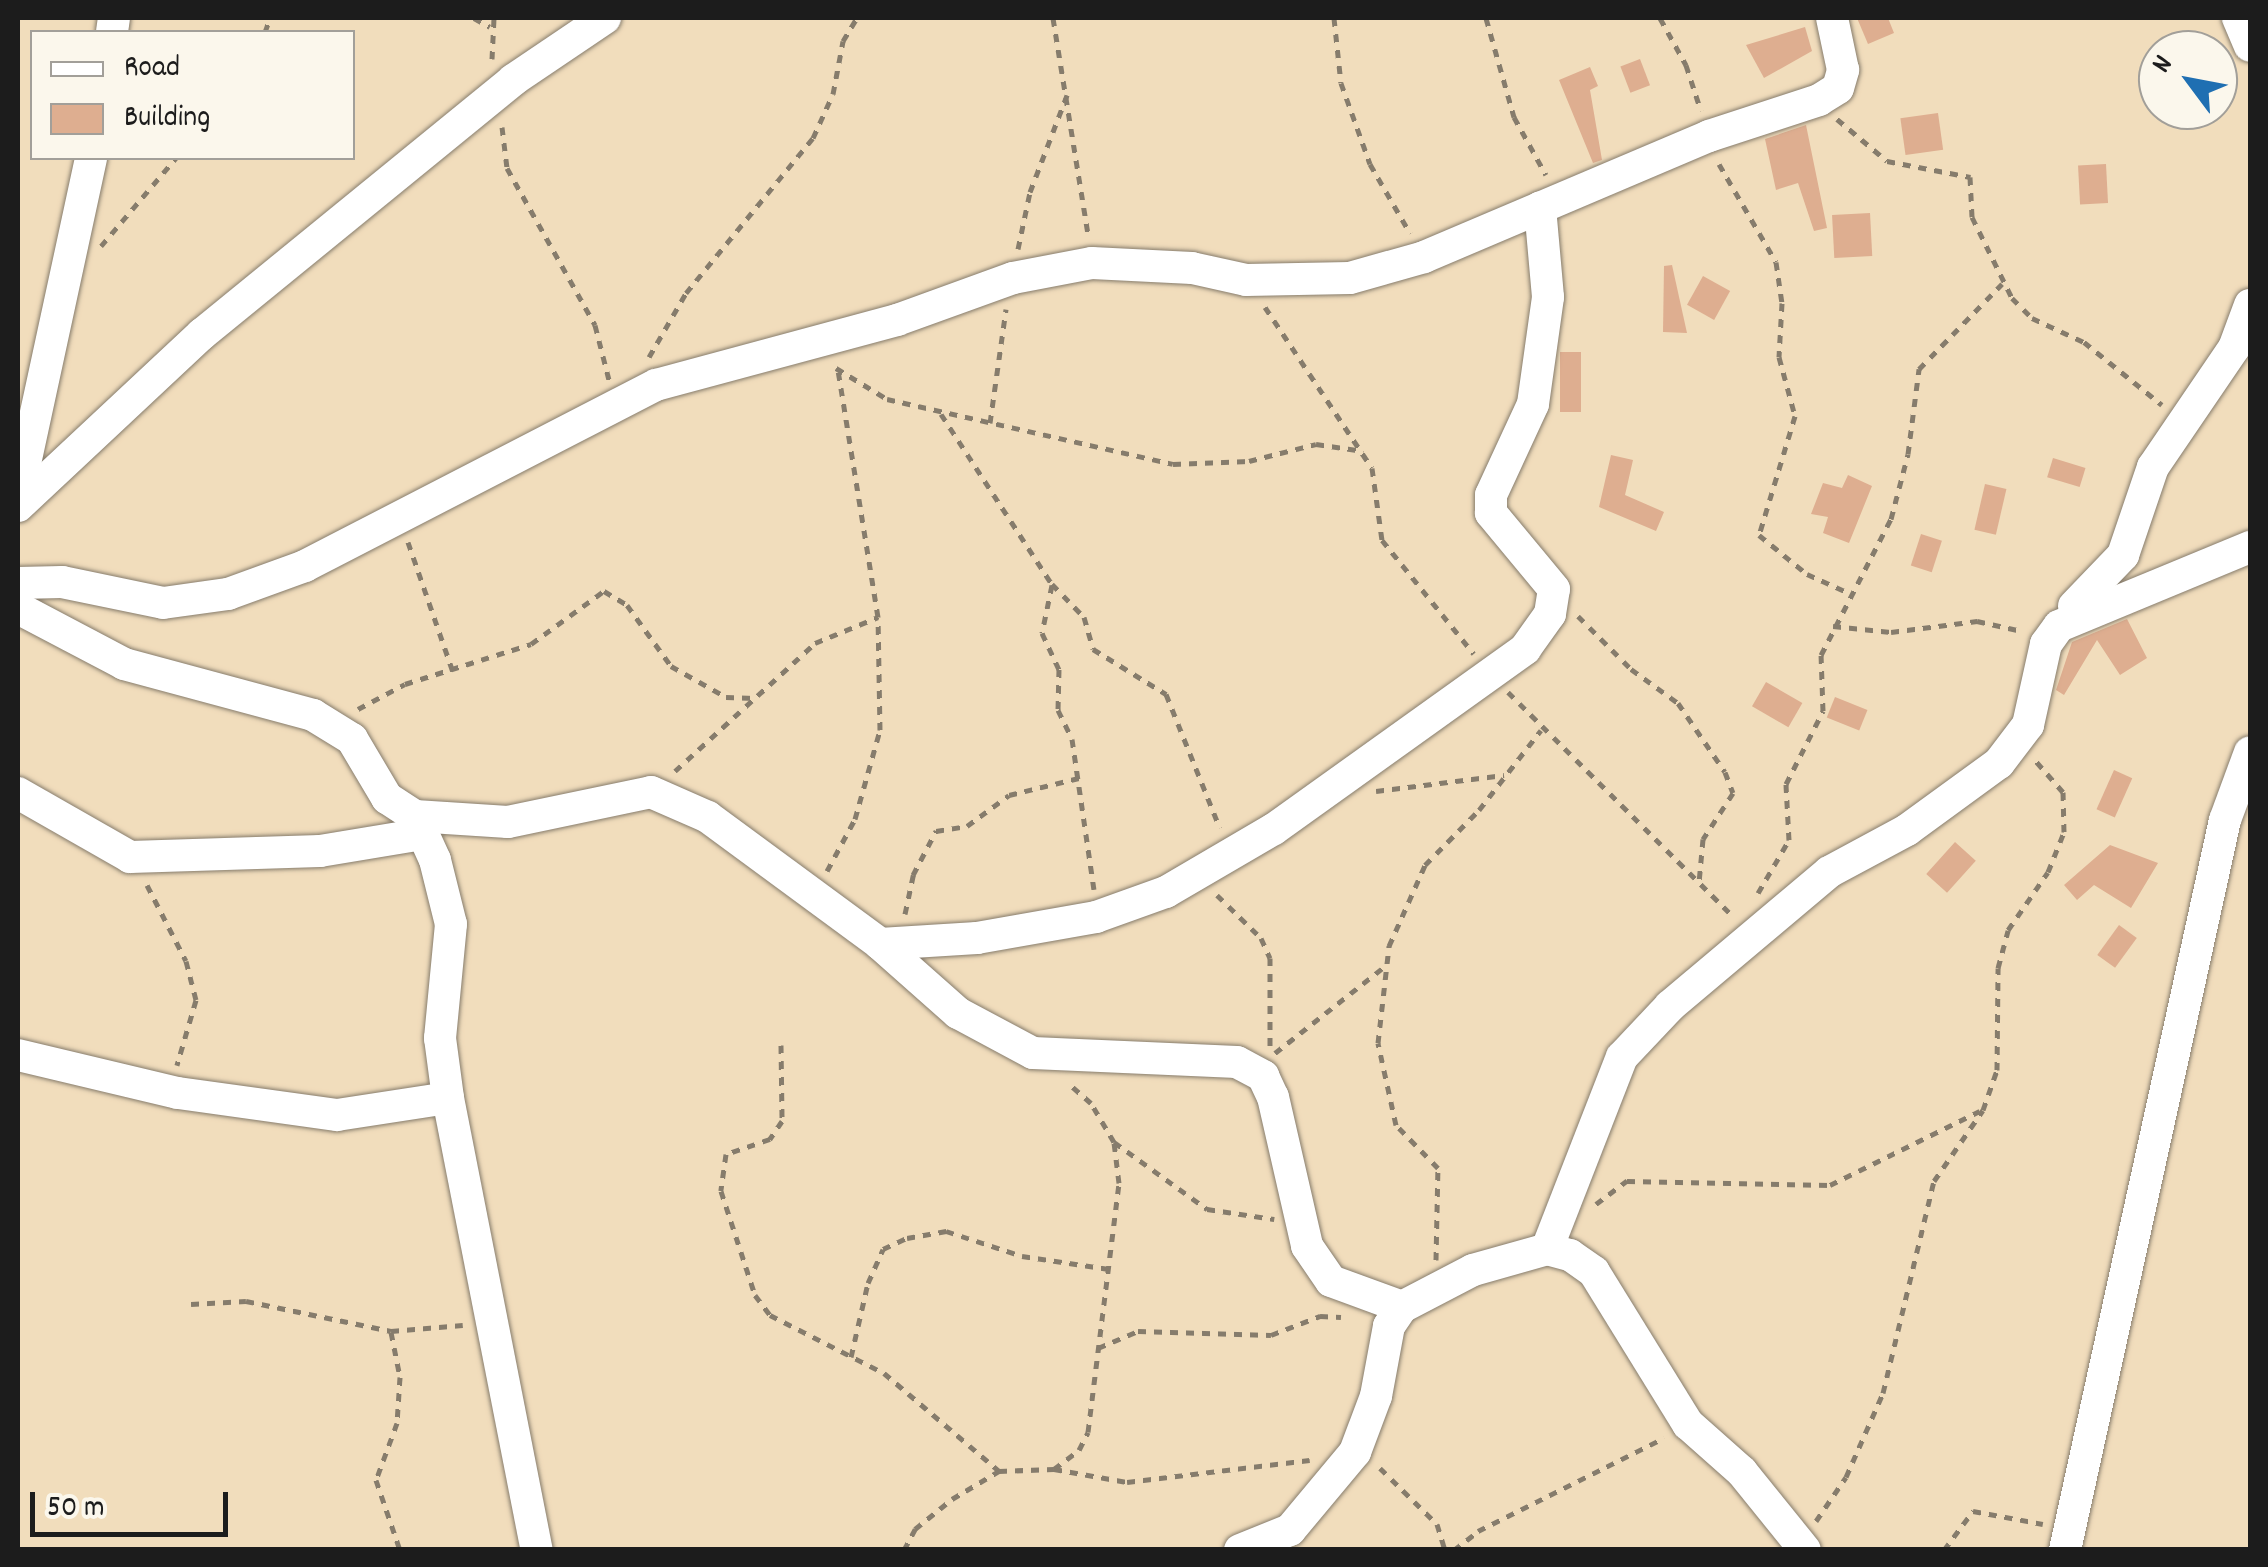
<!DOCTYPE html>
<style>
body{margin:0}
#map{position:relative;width:2268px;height:1567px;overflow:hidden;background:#f1ddbc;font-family:Dekko,sans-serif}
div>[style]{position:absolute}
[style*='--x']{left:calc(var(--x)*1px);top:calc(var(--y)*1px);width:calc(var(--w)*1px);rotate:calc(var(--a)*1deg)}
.building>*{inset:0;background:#deae90;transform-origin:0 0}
.path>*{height:5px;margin-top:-2.5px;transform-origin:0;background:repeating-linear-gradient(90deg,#867c6c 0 8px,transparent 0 16px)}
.roads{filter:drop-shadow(0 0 2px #867c6c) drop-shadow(0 0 2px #867c6c)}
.minor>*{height:32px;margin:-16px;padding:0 16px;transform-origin:16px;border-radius:16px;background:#fff}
span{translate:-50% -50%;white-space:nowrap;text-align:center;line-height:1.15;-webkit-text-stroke:9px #fbf7ec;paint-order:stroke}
.frame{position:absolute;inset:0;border:20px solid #1c1c1c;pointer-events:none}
.legend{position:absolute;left:30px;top:30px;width:325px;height:130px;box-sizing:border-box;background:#fbf7ec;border:2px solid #a29f99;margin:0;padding:12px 18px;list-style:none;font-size:30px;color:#1c1c1c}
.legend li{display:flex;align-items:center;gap:20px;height:50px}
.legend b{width:50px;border:2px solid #a29f99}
.north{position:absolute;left:2138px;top:30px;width:100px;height:100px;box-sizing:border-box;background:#fbf7ec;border:2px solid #a29f99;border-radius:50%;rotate:302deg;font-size:28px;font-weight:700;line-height:40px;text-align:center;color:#1c1c1c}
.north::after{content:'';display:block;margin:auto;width:35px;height:45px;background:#1f6fb2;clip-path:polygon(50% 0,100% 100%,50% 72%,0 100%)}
.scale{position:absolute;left:30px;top:1492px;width:198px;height:45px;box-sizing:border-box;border:5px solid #1c1c1c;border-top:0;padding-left:12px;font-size:30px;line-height:35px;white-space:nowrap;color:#1c1c1c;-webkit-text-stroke:8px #fbf7ec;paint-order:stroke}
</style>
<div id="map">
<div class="building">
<div style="clip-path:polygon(1857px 18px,1888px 18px,1894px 33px,1868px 44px)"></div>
<div style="clip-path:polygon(1805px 27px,1812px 51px,1764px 78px,1746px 45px)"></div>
<div style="left:1640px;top:59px;width:28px;height:21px;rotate:69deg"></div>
<div style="clip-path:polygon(1590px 67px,1598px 86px,1590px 90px,1602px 160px,1593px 163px,1559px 80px)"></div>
<div style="left:1938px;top:113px;width:37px;height:38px;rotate:82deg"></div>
<div style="clip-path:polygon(1806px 125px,1827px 228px,1814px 231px,1798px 183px,1776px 190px,1765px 139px)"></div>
<div style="left:2106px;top:164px;width:39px;height:28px;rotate:87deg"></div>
<div style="left:1870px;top:213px;width:43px;height:38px;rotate:87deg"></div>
<div style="clip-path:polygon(1672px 265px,1687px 333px,1663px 332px,1664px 266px)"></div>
<div style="left:1703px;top:276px;width:31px;height:33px;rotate:29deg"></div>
<div style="left:1560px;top:352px;width:21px;height:60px"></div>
<div style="clip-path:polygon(1611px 455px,1633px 460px,1625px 495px,1664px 512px,1656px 531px,1599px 507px)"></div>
<div style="left:2053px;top:458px;width:34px;height:20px;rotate:17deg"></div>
<div style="clip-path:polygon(1848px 475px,1872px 486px,1849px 543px,1823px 533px,1828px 517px,1811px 514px,1823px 483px,1842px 488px)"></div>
<div style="left:1985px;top:484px;width:22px;height:47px;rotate:13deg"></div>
<div style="left:1921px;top:534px;width:22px;height:33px;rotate:18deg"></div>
<div style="clip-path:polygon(2127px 619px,2147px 658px,2120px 675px,2097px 640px,2064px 695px,2056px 690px,2072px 642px)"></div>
<div style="left:1766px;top:682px;width:42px;height:28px;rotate:30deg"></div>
<div style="left:1835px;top:697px;width:35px;height:22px;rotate:22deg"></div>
<div style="left:2114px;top:770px;width:20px;height:43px;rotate:24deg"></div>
<div style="left:1955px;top:842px;width:28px;height:43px;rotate:42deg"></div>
<div style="clip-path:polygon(2110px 845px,2158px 863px,2131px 908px,2094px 885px,2077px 900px,2064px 885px)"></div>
<div style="left:2119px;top:925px;width:22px;height:37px;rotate:36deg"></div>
</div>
<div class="path">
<div style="--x:474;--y:18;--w:18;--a:29"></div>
<div style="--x:1053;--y:18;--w:220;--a:80.8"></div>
<div style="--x:1334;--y:18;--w:65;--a:83.9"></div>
<div style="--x:1341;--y:83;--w:86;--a:70.3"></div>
<div style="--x:1370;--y:164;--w:80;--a:59.9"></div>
<div style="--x:1486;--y:18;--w:103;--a:74.2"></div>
<div style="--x:1514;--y:117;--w:66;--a:61.1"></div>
<div style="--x:1660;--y:18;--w:54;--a:61"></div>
<div style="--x:1686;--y:65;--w:48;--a:71.9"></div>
<div style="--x:265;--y:32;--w:15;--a:-70"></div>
<div style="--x:492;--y:59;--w:41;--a:-87.2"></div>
<div style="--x:1837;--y:119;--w:65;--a:40"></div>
<div style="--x:1887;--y:161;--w:85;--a:10.9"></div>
<div style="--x:1970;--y:177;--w:40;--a:87.1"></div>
<div style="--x:1972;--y:217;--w:90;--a:63.7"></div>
<div style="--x:2012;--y:298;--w:28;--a:45"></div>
<div style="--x:2032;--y:318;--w:57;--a:24.8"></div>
<div style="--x:2084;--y:342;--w:100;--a:38.9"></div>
<div style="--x:502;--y:127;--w:41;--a:83"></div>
<div style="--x:507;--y:168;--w:180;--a:60.7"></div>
<div style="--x:595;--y:325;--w:57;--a:75.7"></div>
<div style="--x:1719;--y:164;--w:113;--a:59.8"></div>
<div style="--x:1776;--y:262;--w:41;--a:81.7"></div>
<div style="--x:1782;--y:303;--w:54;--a:93.2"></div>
<div style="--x:1779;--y:357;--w:61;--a:74.8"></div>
<div style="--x:1795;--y:416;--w:124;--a:106.8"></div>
<div style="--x:1759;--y:535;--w:62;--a:39.1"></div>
<div style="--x:1807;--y:574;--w:48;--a:24.4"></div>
<div style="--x:101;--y:246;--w:116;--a:-49.6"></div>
<div style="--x:1018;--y:249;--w:58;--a:-78.1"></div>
<div style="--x:1030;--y:192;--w:104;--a:-69.1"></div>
<div style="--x:1265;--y:307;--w:193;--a:56.4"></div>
<div style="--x:1372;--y:468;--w:73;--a:82.1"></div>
<div style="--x:1382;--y:540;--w:146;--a:51.1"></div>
<div style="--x:649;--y:357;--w:74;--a:-60"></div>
<div style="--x:686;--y:293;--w:200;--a:-50.7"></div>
<div style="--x:813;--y:138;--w:48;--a:-65.6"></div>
<div style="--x:833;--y:94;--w:54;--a:-79.3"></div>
<div style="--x:843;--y:41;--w:27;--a:-59"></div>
<div style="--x:836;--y:368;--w:60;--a:31.3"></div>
<div style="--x:887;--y:399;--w:293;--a:12.8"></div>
<div style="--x:1173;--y:464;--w:76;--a:-2.3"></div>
<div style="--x:1249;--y:461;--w:69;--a:-14.2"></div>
<div style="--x:1316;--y:444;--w:48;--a:8.5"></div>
<div style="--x:941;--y:414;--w:203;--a:56.9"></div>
<div style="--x:1052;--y:584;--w:46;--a:45.9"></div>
<div style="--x:1084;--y:617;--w:33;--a:74"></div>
<div style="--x:1093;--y:649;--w:86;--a:31.7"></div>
<div style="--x:1166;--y:694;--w:144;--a:68.1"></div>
<div style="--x:990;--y:423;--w:115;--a:-82"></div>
<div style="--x:408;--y:542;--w:138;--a:70.9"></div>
<div style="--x:1052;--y:585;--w:49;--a:101.8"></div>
<div style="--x:1042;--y:633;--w:40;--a:65"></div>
<div style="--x:1059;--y:669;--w:41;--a:91.4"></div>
<div style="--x:1058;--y:710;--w:32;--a:64"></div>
<div style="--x:1072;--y:739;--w:152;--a:81.7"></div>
<div style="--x:1578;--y:616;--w:75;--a:45"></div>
<div style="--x:1631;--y:669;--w:58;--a:35.9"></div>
<div style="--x:1678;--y:703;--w:83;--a:55.7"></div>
<div style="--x:1725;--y:772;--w:22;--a:69"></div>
<div style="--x:1733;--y:793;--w:55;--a:123.1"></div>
<div style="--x:1703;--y:839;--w:44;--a:95.2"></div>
<div style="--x:1833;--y:626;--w:58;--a:5.9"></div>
<div style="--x:1891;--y:632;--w:87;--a:-7.3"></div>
<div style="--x:1977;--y:621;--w:46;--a:12.5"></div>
<div style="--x:1508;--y:692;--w:319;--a:44.9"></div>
<div style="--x:358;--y:709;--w:53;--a:-28"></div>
<div style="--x:405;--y:684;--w:132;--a:-17.6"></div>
<div style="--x:531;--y:644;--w:90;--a:-36"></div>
<div style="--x:604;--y:591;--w:27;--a:31"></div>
<div style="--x:627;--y:605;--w:75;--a:54.2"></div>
<div style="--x:671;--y:666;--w:63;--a:29.4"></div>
<div style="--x:726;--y:697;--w:29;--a:2"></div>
<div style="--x:675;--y:771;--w:190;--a:-42.4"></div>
<div style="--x:815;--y:643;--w:68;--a:-22.4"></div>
<div style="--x:1376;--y:791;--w:129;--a:-7.1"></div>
<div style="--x:827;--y:871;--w:59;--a:-61.7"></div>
<div style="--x:855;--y:819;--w:92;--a:-74.3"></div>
<div style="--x:880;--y:730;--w:113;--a:-91"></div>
<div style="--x:878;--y:617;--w:250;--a:-99.2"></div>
<div style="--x:147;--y:885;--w:85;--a:62.8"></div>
<div style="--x:186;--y:961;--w:40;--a:75.6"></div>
<div style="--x:196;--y:1000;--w:68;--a:106.3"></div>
<div style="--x:1758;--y:893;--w:61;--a:-59.7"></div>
<div style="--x:1789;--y:840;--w:56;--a:-93.1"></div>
<div style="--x:1786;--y:784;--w:82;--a:-63.1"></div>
<div style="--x:1823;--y:711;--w:56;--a:-92"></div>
<div style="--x:1821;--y:655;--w:153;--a:-62.8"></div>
<div style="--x:1891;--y:519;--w:67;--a:-75.3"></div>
<div style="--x:1908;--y:454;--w:86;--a:-82.6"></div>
<div style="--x:1919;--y:369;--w:119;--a:-45.7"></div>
<div style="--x:1217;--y:895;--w:62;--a:44.3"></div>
<div style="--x:1261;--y:938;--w:22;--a:66"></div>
<div style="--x:1270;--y:958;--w:90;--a:90"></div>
<div style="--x:905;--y:914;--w:40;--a:-78"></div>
<div style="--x:913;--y:875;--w:50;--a:-62.4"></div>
<div style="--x:936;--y:831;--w:31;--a:-9"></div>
<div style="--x:967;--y:826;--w:52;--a:-36.4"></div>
<div style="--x:1009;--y:795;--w:72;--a:-13.7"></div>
<div style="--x:781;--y:1045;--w:76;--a:89.2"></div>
<div style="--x:782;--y:1121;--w:22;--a:124"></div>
<div style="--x:770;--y:1139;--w:46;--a:161.2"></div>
<div style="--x:726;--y:1154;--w:37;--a:98"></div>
<div style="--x:721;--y:1191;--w:109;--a:71.9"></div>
<div style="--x:755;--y:1295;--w:25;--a:53"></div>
<div style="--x:770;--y:1315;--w:128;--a:27"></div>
<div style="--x:884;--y:1373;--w:151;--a:40.4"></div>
<div style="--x:1275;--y:1053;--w:139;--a:-38.3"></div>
<div style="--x:1114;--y:1142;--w:115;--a:35.8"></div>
<div style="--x:1207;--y:1209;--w:68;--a:8.5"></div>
<div style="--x:1596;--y:1204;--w:39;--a:-37"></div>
<div style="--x:1627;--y:1181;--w:203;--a:1.1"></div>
<div style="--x:1830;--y:1185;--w:167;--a:-26.3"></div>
<div style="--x:1436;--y:1260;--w:92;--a:-88.8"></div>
<div style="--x:1438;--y:1168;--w:60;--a:-134.3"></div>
<div style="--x:1396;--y:1125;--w:84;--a:-102.4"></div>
<div style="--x:1378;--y:1043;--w:98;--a:-83.5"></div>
<div style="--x:1389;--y:946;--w:89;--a:-66"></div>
<div style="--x:1425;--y:865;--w:77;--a:-45.5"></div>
<div style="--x:1479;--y:810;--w:101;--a:-52.2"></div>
<div style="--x:191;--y:1304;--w:55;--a:-3.1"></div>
<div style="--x:246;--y:1301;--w:148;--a:11.7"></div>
<div style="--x:391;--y:1331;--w:72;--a:-4.8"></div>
<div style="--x:391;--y:1332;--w:46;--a:78.7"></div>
<div style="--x:400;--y:1377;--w:46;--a:93.7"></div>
<div style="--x:397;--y:1423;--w:61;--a:110.2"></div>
<div style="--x:376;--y:1480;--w:74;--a:71.1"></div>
<div style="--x:1098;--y:1348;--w:43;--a:-23"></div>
<div style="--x:1138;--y:1331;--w:133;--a:1.7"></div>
<div style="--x:1271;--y:1335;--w:53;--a:-21.2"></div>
<div style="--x:1320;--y:1316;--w:21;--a:3"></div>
<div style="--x:851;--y:1357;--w:76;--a:-77.1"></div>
<div style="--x:868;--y:1283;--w:37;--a:-66"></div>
<div style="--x:883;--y:1249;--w:26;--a:-25"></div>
<div style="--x:907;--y:1238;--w:40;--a:-10"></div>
<div style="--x:946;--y:1231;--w:80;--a:18.2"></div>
<div style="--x:1022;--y:1256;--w:88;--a:8.5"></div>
<div style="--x:1380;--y:1468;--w:80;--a:44.5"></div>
<div style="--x:1437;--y:1524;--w:27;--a:73"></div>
<div style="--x:1054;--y:1469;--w:74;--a:10.1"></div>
<div style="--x:1127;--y:1482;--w:184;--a:-6.9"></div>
<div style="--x:1816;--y:1521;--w:53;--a:-55.7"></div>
<div style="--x:1846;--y:1477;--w:92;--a:-66.2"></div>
<div style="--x:1883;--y:1393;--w:218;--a:-76.5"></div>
<div style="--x:1934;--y:1181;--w:86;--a:-55.4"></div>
<div style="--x:1983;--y:1110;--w:42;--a:-70.7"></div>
<div style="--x:1997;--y:1070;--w:102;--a:-89.4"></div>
<div style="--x:1998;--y:968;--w:39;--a:-75"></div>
<div style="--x:2008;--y:930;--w:70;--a:-55.4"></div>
<div style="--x:2048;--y:872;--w:43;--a:-68.2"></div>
<div style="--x:2064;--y:832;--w:40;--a:-91.4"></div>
<div style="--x:2063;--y:792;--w:43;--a:-131.2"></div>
<div style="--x:904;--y:1550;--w:24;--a:-62"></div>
<div style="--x:915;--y:1529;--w:48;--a:-39"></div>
<div style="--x:952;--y:1499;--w:55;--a:-30.8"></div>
<div style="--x:999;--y:1471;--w:55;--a:-2.1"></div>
<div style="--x:1054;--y:1469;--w:31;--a:-37"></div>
<div style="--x:1079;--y:1450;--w:20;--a:-63"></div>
<div style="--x:1088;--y:1432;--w:251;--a:-82.9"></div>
<div style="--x:1119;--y:1183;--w:41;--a:-97"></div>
<div style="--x:1114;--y:1142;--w:45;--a:-120.5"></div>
<div style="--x:1091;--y:1103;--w:29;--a:-139"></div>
<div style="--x:1454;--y:1550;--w:31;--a:-38"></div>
<div style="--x:1478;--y:1531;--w:208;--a:-26.6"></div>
<div style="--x:1944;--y:1550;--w:49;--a:-53.4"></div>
<div style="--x:1973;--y:1511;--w:71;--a:10.5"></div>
</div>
<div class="roads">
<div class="minor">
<div style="--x:2238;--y:18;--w:30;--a:67"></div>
<div style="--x:112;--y:32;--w:14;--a:-82"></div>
<div style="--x:18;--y:496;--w:346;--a:-77.8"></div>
<div style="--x:18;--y:506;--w:252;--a:-43.1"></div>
<div style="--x:202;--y:334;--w:402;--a:-39.2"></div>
<div style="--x:513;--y:80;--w:111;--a:-34"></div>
<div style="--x:18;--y:583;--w:44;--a:-1.3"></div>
<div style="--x:62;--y:582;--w:103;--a:11.7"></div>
<div style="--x:163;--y:603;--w:66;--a:-7.9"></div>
<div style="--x:228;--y:594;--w:82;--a:-20"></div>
<div style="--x:305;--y:566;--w:395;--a:-27.3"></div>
<div style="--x:656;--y:385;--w:250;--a:-15.1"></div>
<div style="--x:897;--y:320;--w:123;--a:-19.9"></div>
<div style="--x:1013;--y:278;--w:80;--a:-10.8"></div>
<div style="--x:1092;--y:263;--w:100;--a:2.9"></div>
<div style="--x:1192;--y:268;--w:55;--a:12.5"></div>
<div style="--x:1246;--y:280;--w:104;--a:-1.1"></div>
<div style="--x:1350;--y:278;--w:77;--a:-15.8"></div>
<div style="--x:1424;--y:257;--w:310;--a:-23"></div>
<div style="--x:1709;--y:136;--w:116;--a:-18.1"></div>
<div style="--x:1819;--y:100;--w:22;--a:-32"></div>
<div style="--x:1838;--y:88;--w:19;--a:-74"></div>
<div style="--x:1843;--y:70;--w:53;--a:-101.9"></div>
<div style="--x:2074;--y:606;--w:71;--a:-46.1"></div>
<div style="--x:2123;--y:555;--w:93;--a:-71.2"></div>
<div style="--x:2153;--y:467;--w:144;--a:-55.8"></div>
<div style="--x:2234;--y:348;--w:46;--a:-69.6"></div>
<div style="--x:18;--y:608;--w:120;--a:27.8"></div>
<div style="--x:124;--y:664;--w:196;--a:15.1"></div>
<div style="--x:313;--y:715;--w:46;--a:31.6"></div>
<div style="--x:352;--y:739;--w:69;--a:59.3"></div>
<div style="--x:387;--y:798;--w:33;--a:33"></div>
<div style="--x:415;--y:816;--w:93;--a:3.7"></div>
<div style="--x:508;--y:822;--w:146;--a:-11.8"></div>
<div style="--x:651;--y:792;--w:62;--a:23.7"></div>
<div style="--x:708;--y:817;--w:214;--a:36.4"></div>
<div style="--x:880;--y:944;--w:104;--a:41.5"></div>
<div style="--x:958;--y:1013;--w:85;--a:28.1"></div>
<div style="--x:1033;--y:1053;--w:204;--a:2.5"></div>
<div style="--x:1237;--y:1062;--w:30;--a:28"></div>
<div style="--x:1263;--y:1076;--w:23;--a:65"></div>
<div style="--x:1273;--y:1097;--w:153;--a:77.1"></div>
<div style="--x:1307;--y:1246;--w:42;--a:55.6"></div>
<div style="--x:1331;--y:1281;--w:76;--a:20.1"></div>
<div style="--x:1402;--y:1307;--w:80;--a:-27.5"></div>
<div style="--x:1473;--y:1270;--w:77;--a:-15.8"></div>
<div style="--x:1547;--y:1249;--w:24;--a:15"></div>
<div style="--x:1570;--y:1255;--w:29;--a:35"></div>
<div style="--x:1594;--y:1272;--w:179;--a:58.3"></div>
<div style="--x:1688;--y:1424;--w:72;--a:41.6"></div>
<div style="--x:1742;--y:1472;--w:100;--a:51.1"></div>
<div style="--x:18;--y:793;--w:129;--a:29.7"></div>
<div style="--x:130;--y:857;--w:190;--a:-1.8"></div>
<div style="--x:320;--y:851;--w:104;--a:-9.4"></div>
<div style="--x:415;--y:816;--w:48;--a:65.6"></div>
<div style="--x:435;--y:860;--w:66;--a:76"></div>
<div style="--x:451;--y:924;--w:115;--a:95.5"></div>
<div style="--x:440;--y:1038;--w:61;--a:82.4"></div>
<div style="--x:448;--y:1098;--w:461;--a:78.9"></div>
<div style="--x:880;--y:944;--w:97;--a:-3.5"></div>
<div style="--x:977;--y:938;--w:121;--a:-10"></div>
<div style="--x:1096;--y:917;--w:74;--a:-19.7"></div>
<div style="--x:1166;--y:892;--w:125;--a:-30.3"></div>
<div style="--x:1274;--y:829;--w:309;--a:-35.6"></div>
<div style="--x:1525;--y:649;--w:43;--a:-54.5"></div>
<div style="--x:1550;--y:614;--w:25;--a:-81"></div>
<div style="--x:1554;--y:589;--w:99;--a:-129.7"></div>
<div style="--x:1491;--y:513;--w:18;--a:-90"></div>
<div style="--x:1491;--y:495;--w:100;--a:-65.2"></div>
<div style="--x:1533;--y:404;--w:108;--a:-82"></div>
<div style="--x:1548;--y:297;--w:90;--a:-95.1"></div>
<div style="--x:18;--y:1055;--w:164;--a:13.4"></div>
<div style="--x:178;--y:1093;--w:161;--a:7.9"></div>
<div style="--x:337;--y:1115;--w:112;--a:-8.7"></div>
<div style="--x:1547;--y:1249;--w:206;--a:-68.7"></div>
<div style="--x:1622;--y:1057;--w:70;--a:-46.7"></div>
<div style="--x:1670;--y:1006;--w:208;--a:-40.1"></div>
<div style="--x:1829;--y:872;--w:89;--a:-28.3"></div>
<div style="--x:1907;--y:830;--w:114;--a:-36.1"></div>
<div style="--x:1999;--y:763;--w:48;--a:-52.7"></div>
<div style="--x:2028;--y:725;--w:83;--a:-77.5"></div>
<div style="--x:2046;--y:644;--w:22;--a:-54"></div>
<div style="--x:2059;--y:626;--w:207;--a:-22.5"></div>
<div style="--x:1240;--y:1550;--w:54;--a:-21.8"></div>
<div style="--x:1290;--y:1530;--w:102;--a:-50.2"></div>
<div style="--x:1355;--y:1452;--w:60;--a:-69.4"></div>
<div style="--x:1376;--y:1396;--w:71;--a:-79.5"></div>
<div style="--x:1389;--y:1326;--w:23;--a:-56"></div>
<div style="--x:2065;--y:1550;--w:747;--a:-77.64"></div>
<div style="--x:2225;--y:820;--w:72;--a:-69.8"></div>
</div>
</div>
<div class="frame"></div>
<ul class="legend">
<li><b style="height:12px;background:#fff"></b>Road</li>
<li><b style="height:28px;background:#deae90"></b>Building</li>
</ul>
<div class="north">N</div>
<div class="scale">50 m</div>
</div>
